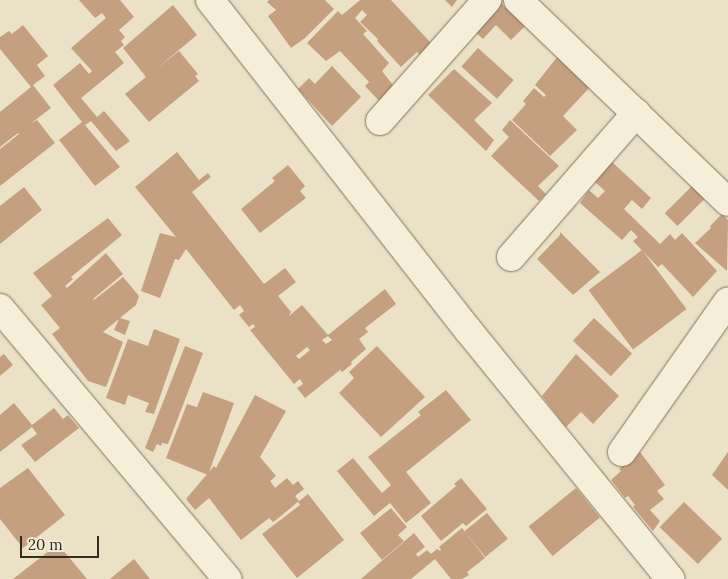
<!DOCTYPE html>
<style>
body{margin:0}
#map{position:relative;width:728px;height:579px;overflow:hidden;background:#eae1c7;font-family:Lora,serif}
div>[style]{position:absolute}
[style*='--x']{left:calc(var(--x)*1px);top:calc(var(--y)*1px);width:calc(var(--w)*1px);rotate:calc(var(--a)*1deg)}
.building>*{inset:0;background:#c4a081;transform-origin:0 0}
.roads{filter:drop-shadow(0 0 1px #84745e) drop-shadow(0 0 1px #84745e)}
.minor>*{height:28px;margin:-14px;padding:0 14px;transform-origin:14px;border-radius:14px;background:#f5eed9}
span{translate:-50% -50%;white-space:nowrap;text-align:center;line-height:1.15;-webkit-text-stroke:4px #f2ebd6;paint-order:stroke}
.scale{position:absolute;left:20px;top:536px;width:79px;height:22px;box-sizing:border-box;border:2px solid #352c20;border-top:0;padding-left:6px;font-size:15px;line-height:18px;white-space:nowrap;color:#352c20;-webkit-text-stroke:4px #f2ebd6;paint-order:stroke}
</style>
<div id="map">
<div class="building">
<div style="clip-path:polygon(79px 0,120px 0,134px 17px,119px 30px,125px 37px,121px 41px,124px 45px,115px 52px,124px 63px,81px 98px,97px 117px,104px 111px,130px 141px,116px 151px,91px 121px,85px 125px,120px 167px,95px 186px,59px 140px,82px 122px,53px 85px,80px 63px,89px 74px,92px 71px,71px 48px,106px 18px,102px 13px,95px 18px)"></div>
<div style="clip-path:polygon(269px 0,325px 0,334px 9px,305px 38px,291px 48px,268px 16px,276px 10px,267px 2px)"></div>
<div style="clip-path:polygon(360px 0,391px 0,431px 43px,421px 56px,417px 52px,401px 67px,377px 41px,378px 39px,360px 22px,367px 15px,362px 10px,355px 18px,367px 31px,363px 34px,389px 63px,382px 71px,396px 89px,384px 106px,365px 86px,369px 82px,340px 51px,326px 61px,307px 43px,338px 11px,342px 15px)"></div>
<div style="clip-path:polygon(445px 0,457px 0,452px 7px)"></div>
<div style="clip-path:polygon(495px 3px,501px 3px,525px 26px,511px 40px,496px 25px,483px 39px,474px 31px)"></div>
<div style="clip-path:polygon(173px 5px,197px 35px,156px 69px,179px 51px,198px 74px,195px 76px,199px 81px,149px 122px,125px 94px,146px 77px,123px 48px)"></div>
<div style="clip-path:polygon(23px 25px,48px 56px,37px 65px,45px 76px,33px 85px,51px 108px,30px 124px,37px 120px,55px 143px,0 186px,0 149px,19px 134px,18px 133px,0 147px,0 112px,31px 87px,0 49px,0 37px,9px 31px,12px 34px)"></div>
<div style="left:478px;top:48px;width:48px;height:25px;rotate:42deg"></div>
<div style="clip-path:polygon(558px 56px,590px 87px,563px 116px,577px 130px,550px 156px,512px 120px,526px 104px,523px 101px,534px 88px,544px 97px,546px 95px,535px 85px)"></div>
<div style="clip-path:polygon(332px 66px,361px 97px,332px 126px,298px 89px,309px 78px,315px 84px)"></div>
<div style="clip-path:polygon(454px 69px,492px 103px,474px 120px,494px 140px,486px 151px,428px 95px)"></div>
<div style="clip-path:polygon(510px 120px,559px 166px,538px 186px,546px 194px,539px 201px,491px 156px,509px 137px,502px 130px)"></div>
<div style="clip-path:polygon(evenodd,177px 152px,199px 180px,208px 173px,211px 177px,192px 192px,264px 284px,285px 268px,296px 282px,278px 296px,291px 312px,289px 316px,302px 305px,328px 335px,385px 289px,396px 304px,365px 328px,368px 332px,359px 339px,366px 349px,351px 362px,352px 364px,342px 372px,340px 370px,305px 398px,297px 388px,303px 384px,300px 379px,294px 384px,250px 330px,255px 327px,253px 324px,249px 327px,239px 315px,244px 311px,240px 305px,234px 310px,186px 249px,179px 260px,175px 259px,160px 298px,141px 291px,160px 233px,176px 237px,135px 187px,177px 152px,328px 336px,332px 340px,326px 344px,322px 340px,328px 336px,177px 152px,307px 347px,310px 350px,299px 359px,296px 356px,307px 347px)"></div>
<div style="clip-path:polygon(611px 161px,651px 198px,642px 209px,632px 200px,624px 209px,660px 244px,670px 234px,675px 240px,682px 233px,717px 271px,693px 297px,662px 264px,658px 267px,633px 241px,638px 237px,631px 230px,622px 240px,580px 203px,589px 190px,598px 198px,605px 191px,595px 182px)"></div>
<div style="clip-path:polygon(288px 165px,305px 186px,300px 191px,306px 198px,260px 233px,241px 209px,275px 181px,272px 178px)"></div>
<div style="left:693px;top:185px;width:18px;height:40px;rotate:45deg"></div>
<div style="clip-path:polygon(24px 187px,42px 210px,0 244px,0 206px)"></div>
<div style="clip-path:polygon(722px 214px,728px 220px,727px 271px,695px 243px,711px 228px,710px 226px)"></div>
<div style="clip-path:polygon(108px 218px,122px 235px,71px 277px,73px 279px,65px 286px,67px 288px,106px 253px,123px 274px,93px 299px,94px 300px,123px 277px,139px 296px,136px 305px,120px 318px,130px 321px,125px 335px,114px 330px,119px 319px,103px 332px,123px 342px,106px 387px,88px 381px,52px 334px,60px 328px,41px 305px,52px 296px,33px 273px)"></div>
<div style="clip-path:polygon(560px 232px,600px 272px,573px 295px,537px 259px,560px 235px)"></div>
<div style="left:642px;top:250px;width:74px;height:67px;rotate:53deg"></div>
<div style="left:594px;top:318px;width:52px;height:31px;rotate:43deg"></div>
<div style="clip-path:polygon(154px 329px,180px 339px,154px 414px,145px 412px,149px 403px,128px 395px,125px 405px,106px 398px,128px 339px,148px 346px)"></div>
<div style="clip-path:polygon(185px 346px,203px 353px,168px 444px,162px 443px,161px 446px,157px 444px,153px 452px,145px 448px)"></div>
<div style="clip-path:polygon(377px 346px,425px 397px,381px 437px,339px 393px,354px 378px,349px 372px)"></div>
<div style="clip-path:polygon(4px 354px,13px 365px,0 376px,0 357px)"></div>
<div style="clip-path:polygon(576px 354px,619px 396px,593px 424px,581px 412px,566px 427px,542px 396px)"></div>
<div style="clip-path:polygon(446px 390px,471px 420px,406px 472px,431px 503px,406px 523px,390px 503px,374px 516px,337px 471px,353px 458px,382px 493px,391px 485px,368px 457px,421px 415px,418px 412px)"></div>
<div style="clip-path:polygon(203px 392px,234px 403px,208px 475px,166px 458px,187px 404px,197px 407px)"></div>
<div style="clip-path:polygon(255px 395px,286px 411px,260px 457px,276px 476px,270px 481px,275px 488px,287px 478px,293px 485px,298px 481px,304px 489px,295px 496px,299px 501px,276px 520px,273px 522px,269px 518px,241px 540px,209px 498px,195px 510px,186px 499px,214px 466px,216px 468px)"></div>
<div style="clip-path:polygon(14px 403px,32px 425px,54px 408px,63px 419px,68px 415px,79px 428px,35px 462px,21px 445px,37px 434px,32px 427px,0 452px,0 415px)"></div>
<div style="clip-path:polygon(640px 452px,665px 485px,657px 491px,664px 499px,650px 510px,660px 521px,653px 531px,633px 507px,635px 505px,628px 496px,625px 498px,611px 480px,621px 471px,619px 469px)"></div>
<div style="clip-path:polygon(728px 452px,728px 490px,712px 475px)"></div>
<div style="clip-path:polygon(28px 468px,65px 515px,23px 548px,0 519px,0 488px)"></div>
<div style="clip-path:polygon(461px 478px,487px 509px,466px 526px,463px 523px,441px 541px,421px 516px,456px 486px,454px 484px)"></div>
<div style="left:576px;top:488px;width:38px;height:61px;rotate:51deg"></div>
<div style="clip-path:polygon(308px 494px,344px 540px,297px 578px,262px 534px,300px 505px,298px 502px)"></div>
<div style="left:684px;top:502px;width:53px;height:35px;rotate:44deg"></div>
<div style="clip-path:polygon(391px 508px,407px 527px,398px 535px,404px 541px,382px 560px,360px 533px)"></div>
<div style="left:487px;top:513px;width:33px;height:29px;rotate:51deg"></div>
<div style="clip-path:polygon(462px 528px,485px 558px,467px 572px,469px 575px,462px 579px,451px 579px,435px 559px,411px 579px,361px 579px,414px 533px,425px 547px,416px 554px,418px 557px,427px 550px,431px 554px,437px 549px,440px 551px,441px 550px,439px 547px)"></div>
<div style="clip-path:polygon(58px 544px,87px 579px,13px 579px)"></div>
<div style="clip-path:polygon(134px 559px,150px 579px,110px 579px)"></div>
</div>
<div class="roads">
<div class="minor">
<div style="--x:210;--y:0;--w:419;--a:52"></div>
<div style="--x:468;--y:330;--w:321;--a:50.9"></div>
<div style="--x:518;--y:0;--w:291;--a:43.9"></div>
<div style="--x:380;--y:121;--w:162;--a:-48.5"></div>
<div style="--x:511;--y:257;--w:191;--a:-49"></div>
<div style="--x:0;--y:308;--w:354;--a:50"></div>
<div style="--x:622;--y:452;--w:184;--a:-54.9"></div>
</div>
</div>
<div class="scale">20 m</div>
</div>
